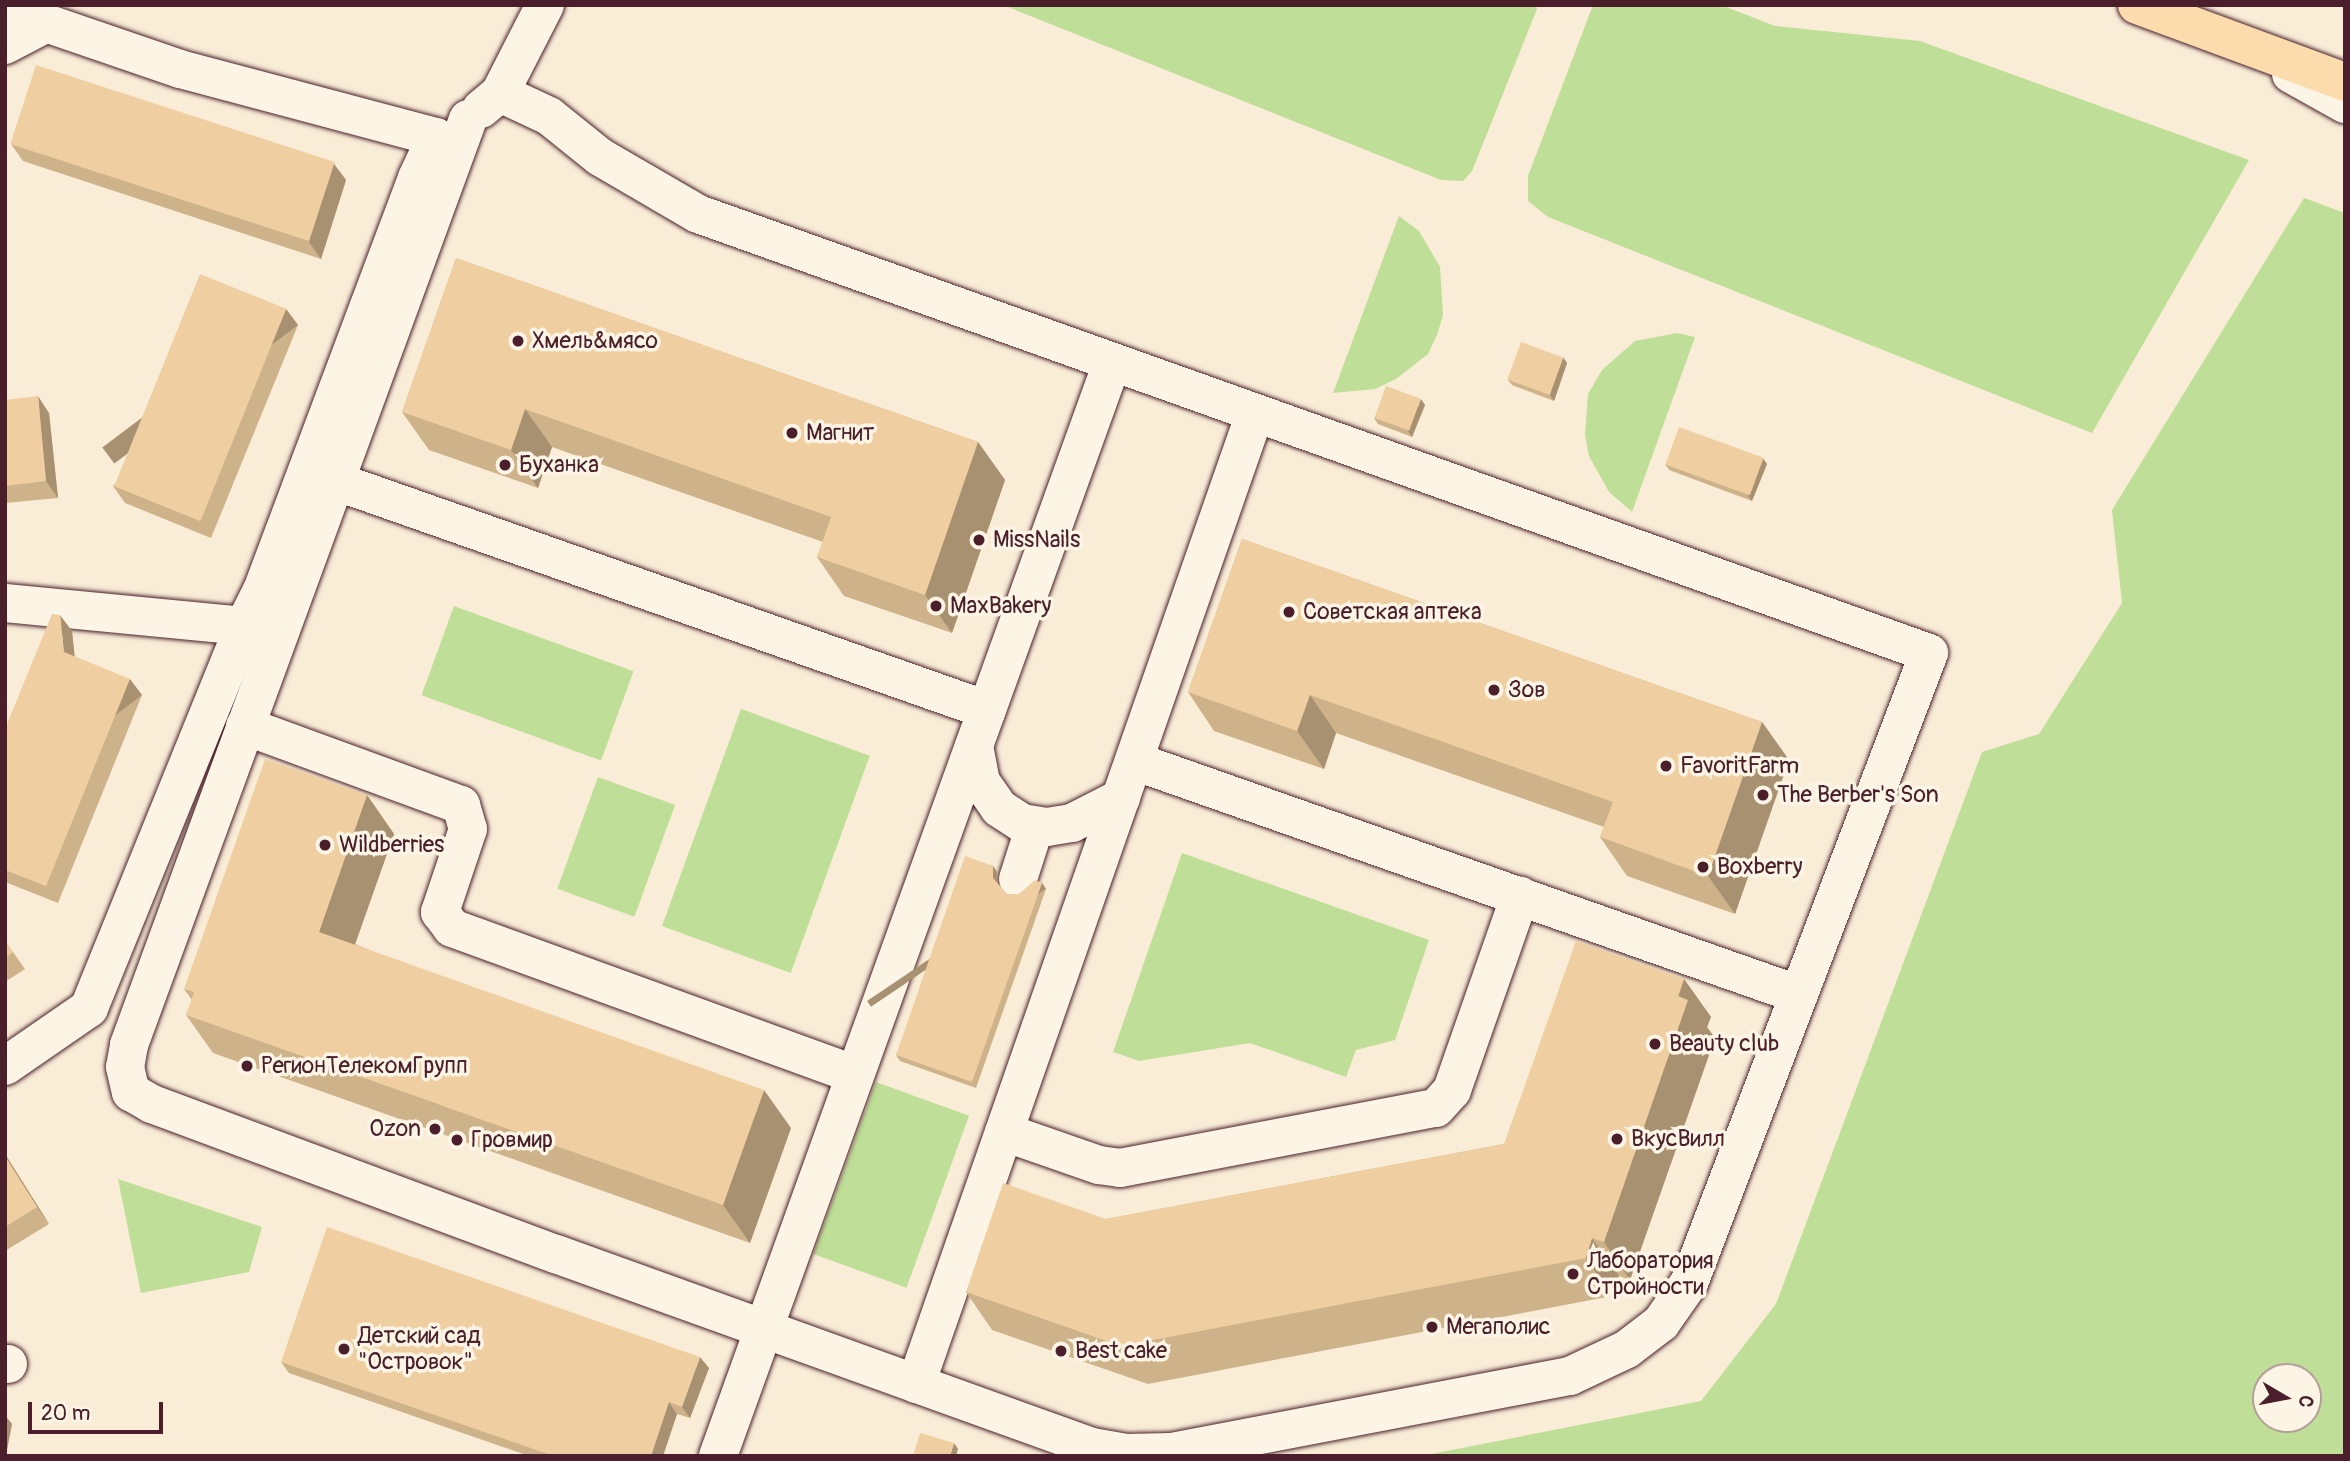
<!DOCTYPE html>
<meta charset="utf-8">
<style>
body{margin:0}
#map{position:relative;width:2350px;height:1461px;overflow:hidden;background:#f9edd7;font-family:Pangolin,sans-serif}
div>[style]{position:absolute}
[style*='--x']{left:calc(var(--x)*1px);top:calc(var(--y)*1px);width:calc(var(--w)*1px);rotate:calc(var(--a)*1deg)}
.green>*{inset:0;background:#bfde97;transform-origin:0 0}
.roads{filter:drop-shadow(0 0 2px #4a1f2b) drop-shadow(0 0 2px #4a1f2b)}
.minor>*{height:38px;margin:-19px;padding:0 19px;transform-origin:19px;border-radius:19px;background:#fcf5e5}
.highway>*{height:38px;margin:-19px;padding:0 19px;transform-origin:19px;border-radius:19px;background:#fcdcac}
.wall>*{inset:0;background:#ceb28a}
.shaded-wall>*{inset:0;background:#a79171;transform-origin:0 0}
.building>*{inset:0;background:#efcfa1;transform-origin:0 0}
.dots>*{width:19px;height:19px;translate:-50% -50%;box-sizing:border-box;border:4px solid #fcf5e5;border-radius:50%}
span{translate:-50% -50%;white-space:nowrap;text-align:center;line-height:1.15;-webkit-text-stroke:7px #fcf5e5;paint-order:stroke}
.poi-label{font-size:23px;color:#4a1f2b}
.left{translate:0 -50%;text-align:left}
.right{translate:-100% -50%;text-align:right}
.frame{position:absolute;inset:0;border:7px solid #4a1f2b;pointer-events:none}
.north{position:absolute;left:2252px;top:1363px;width:70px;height:70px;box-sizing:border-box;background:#fcf5e5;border:2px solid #b59f9b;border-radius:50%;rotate:100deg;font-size:19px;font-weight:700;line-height:28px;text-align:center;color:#4a1f2b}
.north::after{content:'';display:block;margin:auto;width:24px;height:32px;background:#4a1f2b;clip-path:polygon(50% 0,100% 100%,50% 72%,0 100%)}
.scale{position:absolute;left:28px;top:1402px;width:135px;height:32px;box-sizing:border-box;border:4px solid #4a1f2b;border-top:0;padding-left:9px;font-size:21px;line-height:24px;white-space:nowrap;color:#4a1f2b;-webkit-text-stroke:5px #fcf5e5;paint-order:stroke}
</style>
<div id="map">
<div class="green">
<div style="clip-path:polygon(1003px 5px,1536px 5px,1537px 9px,1472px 171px,1463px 181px,1441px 180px)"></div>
<div style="clip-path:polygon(1593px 5px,1721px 5px,1775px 26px,1920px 41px,2249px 160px,2092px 433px,1548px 217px,1528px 201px,1528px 176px)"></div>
<div style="clip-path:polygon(evenodd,2304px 198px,2345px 213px,2345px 1456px,1421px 1456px,1701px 1401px,1776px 1304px,1982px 752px,2039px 734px,2122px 603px,2112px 510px,2304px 198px,2266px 1377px,2308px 1377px,2308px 1419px,2266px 1419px,2266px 1377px)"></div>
<div style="clip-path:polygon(1399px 216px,1419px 231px,1440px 267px,1443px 315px,1437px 335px,1428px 354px,1396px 379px,1375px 389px,1333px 393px)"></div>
<div style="clip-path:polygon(1677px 333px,1695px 337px,1632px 512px,1609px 492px,1589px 456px,1585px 435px,1588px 394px,1602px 370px,1635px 341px)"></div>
<div style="left:454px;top:606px;width:191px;height:95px;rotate:20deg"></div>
<div style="left:741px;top:709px;width:137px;height:231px;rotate:20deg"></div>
<div style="left:598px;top:777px;width:82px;height:119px;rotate:20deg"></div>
<div style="clip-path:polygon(1182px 853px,1429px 940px,1395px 1040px,1356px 1050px,1346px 1077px,1250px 1043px,1139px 1061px,1113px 1052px)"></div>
<div style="left:876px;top:1082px;width:99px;height:183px;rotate:20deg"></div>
<div style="clip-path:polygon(118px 1179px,262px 1227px,249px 1272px,141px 1293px)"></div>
</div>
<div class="roads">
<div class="minor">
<div style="--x:5;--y:9;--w:185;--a:18.9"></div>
<div style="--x:180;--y:69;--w:265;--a:14.9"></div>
<div style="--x:436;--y:137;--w:45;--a:114.9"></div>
<div style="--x:417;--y:178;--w:440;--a:110.6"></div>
<div style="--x:262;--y:590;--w:40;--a:116.6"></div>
<div style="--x:244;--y:626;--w:240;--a:-174.5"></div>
<div style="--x:5;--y:45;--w:47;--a:-27.6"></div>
<div style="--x:2291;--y:74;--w:62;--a:29.1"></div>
<div style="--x:481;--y:109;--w:25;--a:-40"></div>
<div style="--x:500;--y:93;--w:99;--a:-62.9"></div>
<div style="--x:468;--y:119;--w:986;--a:110.11"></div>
<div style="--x:129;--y:1045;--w:22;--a:100"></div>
<div style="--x:125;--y:1067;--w:26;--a:77"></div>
<div style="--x:131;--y:1092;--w:24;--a:30"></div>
<div style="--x:152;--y:1104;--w:431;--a:20.4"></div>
<div style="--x:556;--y:1254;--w:570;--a:19.8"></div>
<div style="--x:1092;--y:1447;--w:35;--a:10"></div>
<div style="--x:1126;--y:1453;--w:45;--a:-1.3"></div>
<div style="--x:1171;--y:1452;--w:406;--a:-10.8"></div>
<div style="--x:1570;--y:1376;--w:63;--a:-25.3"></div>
<div style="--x:1627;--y:1349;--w:43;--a:-37.4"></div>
<div style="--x:1661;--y:1323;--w:49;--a:-55"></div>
<div style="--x:1689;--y:1283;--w:674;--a:-69.15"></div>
<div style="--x:1929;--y:653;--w:1307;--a:-160.37"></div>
<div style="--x:698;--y:214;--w:113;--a:-149.8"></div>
<div style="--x:600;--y:157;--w:65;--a:-141.2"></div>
<div style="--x:549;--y:116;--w:54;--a:-154.9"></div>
<div style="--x:335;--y:481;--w:691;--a:19.35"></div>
<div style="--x:245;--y:726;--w:230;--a:20.1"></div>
<div style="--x:461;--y:805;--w:25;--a:74"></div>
<div style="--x:468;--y:829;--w:88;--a:108.6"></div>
<div style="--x:440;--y:912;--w:20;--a:53"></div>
<div style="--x:452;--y:928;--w:429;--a:20"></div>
<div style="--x:974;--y:746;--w:37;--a:79"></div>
<div style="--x:981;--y:782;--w:32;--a:55"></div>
<div style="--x:999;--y:808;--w:27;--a:33"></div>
<div style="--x:1022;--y:823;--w:25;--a:9"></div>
<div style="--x:1047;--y:827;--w:25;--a:-9"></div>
<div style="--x:1072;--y:823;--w:55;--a:-27"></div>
<div style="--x:1134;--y:761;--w:703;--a:19.36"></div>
<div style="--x:1018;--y:879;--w:56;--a:-72.2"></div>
<div style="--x:5;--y:1066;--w:102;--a:-34.6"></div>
<div style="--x:89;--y:1008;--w:412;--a:-67.9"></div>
<div style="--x:1004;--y:1132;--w:101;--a:19.2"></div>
<div style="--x:1099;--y:1165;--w:21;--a:8"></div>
<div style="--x:1120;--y:1168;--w:322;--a:-10.8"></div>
<div style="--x:1436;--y:1108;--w:24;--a:-48"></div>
<div style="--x:1452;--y:1090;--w:206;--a:-70.7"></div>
<div style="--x:5;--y:1364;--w:3;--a:0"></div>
<div style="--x:916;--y:1384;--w:1028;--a:-70.75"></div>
<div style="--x:718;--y:1456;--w:1162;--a:-70.18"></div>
</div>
<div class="highway">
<div style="--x:2137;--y:5;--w:222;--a:20.3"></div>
</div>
</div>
<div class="wall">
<div style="clip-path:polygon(11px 144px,334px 164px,346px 180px,321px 259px,23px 161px)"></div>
<div style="clip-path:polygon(456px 258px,978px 442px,1005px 480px,952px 633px,844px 596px,817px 557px,823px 542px,552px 447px,538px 488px,429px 450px,402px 412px)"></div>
<div style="clip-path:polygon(286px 309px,298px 325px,211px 538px,125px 503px,113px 486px)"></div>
<div style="clip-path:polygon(1567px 363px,1554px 401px,1512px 385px,1508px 380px)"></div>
<div style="clip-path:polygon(5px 400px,49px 413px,58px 498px,5px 503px)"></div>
<div style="clip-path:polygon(1425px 405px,1412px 437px,1378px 424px,1374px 418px)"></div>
<div style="clip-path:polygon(1665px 464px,1767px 464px,1752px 501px,1669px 470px)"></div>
<div style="clip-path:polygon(1242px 539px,1762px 722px,1789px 760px,1735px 914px,1627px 876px,1600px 837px,1604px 827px,1336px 733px,1324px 769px,1214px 731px,1188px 692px)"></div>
<div style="clip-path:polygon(72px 631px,74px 656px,142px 695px,58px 903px,5px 882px,5px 729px)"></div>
<div style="clip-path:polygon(367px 795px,394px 834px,355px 944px,791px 1128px,750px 1243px,213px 1053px,186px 1015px,192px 1000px,184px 989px)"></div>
<div style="clip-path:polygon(993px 866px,997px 872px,997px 883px,1007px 894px,1019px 894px,1042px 883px,1046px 889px,976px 1088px,900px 1061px,896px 1055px)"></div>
<div style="clip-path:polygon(5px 941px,25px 969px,5px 982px)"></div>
<div style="clip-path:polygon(1684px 979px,1711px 1017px,1707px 1027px,1715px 1038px,1630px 1280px,1619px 1276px,1612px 1296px,1148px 1384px,992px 1330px,966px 1292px,1106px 1219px,1504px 1144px)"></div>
<div style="clip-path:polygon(5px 1154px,49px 1224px,5px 1251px)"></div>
<div style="clip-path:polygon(281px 1362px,709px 1368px,690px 1418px,677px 1414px,663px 1456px,529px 1456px,289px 1373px)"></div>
</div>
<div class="shaded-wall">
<div style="clip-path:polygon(334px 164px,346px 180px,321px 259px,309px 242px)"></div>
<div style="left:286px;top:309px;width:20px;height:230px;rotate:53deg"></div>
<div style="clip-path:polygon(1563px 357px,1567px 363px,1554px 401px,1550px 395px)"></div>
<div style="clip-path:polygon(38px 396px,49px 413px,58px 498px,46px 481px)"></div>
<div style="clip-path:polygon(1421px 399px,1425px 405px,1412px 437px,1408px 431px)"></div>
<div style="clip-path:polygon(525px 409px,552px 447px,538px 488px,511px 450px)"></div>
<div style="clip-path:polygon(978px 442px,1005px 480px,952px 633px,925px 595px)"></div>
<div style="clip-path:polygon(1763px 458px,1767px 464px,1752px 501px,1748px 496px)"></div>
<div style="clip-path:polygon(60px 615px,72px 631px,76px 668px,64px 652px)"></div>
<div style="left:130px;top:679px;width:20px;height:223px;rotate:53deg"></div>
<div style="clip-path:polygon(1310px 695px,1336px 733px,1324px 769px,1297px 731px)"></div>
<div style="clip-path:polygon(1762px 722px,1789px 760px,1735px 914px,1708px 876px)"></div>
<div style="clip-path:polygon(367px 795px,394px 834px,346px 970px,319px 932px)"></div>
<div style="clip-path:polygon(993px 866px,997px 872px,997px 884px,993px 878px)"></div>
<div style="left:1042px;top:883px;width:7px;height:211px;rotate:56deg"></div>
<div style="clip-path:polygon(1684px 979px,1711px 1017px,1707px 1027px,1715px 1038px,1630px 1280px,1604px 1242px)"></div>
<div style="clip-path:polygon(764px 1090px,791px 1128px,750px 1243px,723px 1205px)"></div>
<div style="clip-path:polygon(5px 1154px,49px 1224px,37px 1207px,5px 1156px)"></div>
<div style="clip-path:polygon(1592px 1238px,1619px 1276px,1612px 1296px,1586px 1258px)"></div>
<div style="clip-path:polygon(700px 1357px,709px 1368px,690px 1418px,682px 1407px)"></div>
<div style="clip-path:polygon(669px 1402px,677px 1414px,663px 1456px,651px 1456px)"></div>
<div style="clip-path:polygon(5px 1415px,12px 1424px,6px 1456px,5px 1456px)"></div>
<div style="clip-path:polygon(954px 1443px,958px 1449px,956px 1456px,950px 1456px)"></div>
</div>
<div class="building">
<div style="left:36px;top:65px;width:314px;height:83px;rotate:18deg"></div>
<div style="clip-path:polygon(456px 258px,978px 442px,925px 595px,817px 557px,831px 517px,525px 409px,511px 450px,402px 412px)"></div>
<div style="left:200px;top:274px;width:93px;height:229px;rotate:22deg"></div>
<div style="left:1521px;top:342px;width:45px;height:40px;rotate:20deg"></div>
<div style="left:1386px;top:386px;width:37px;height:34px;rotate:20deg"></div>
<div style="clip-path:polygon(38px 396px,46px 481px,5px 486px,5px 400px)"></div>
<div style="left:1679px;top:427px;width:90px;height:40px;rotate:20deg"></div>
<div style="clip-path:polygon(1242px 539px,1762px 722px,1708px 876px,1600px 837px,1613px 802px,1310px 695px,1297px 731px,1188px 692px)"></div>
<div style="clip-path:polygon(52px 614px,60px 615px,64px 652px,130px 679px,46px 886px,5px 870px,5px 729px)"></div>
<div style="clip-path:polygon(265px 759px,367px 795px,319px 932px,764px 1090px,723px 1205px,186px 1015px,194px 992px,184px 989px)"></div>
<div style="clip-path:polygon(965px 856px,993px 866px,993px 878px,1007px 894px,1019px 894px,1035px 880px,1042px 883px,972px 1082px,896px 1055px)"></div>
<div style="clip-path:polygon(5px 941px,13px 952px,5px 958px)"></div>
<div style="clip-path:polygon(1576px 941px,1684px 979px,1678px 996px,1688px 1000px,1604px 1242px,1592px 1238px,1586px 1258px,1121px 1346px,966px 1292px,1003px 1183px,1106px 1219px,1504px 1144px)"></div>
<div style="clip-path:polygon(5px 1156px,37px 1207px,5px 1227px)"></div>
<div style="clip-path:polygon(327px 1227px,700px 1357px,682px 1407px,669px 1402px,651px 1456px,554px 1456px,281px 1362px)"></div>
<div style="clip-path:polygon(920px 1433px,954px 1443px,950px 1456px,913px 1456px)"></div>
</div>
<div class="dots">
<div style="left:518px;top:341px;background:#4a1f2b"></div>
<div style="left:792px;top:433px;background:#4a1f2b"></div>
<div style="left:505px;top:465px;background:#4a1f2b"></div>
<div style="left:979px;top:540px;background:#4a1f2b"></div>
<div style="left:936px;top:606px;background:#4a1f2b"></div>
<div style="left:1289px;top:612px;background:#4a1f2b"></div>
<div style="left:1494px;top:690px;background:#4a1f2b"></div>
<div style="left:1666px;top:766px;background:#4a1f2b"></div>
<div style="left:1763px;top:795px;background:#4a1f2b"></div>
<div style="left:325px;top:845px;background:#4a1f2b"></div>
<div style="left:1703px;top:867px;background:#4a1f2b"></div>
<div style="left:1655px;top:1044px;background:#4a1f2b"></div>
<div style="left:247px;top:1066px;background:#4a1f2b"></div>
<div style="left:435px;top:1129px;background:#4a1f2b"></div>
<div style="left:1617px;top:1139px;background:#4a1f2b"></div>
<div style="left:457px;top:1140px;background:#4a1f2b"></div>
<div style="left:1573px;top:1274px;background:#4a1f2b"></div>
<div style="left:1432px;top:1327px;background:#4a1f2b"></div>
<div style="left:344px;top:1349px;background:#4a1f2b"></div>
<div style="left:1061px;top:1351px;background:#4a1f2b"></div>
</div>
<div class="poi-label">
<span class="left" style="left:532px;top:341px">Хмель&amp;мясо</span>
<span class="left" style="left:806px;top:433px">Магнит</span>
<span class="left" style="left:519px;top:465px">Буханка</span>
<span class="left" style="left:993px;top:540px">MissNails</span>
<span class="left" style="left:950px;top:606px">MaxBakery</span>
<span class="left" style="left:1303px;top:612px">Советская аптека</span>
<span class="left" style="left:1508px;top:690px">Зов</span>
<span class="left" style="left:1680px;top:766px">FavoritFarm</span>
<span class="left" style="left:1777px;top:795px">The Berber's Son</span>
<span class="left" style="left:339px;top:845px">Wildberries</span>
<span class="left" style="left:1717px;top:867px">Boxberry</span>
<span class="left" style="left:1669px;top:1044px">Beauty club</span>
<span class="left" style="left:261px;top:1066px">РегионТелекомГрупп</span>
<span class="right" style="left:421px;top:1129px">Ozon</span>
<span class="left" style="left:1631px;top:1139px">ВкусВилл</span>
<span class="left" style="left:471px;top:1140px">Гровмир</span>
<span class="left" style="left:1587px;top:1274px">Лаборатория<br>Стройности</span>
<span class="left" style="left:1446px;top:1327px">Мегаполис</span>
<span class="left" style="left:358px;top:1349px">Детский сад<br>"Островок"</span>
<span class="left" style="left:1075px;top:1351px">Best cake</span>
</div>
<div class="frame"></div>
<div class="north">С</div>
<div class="scale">20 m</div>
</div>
